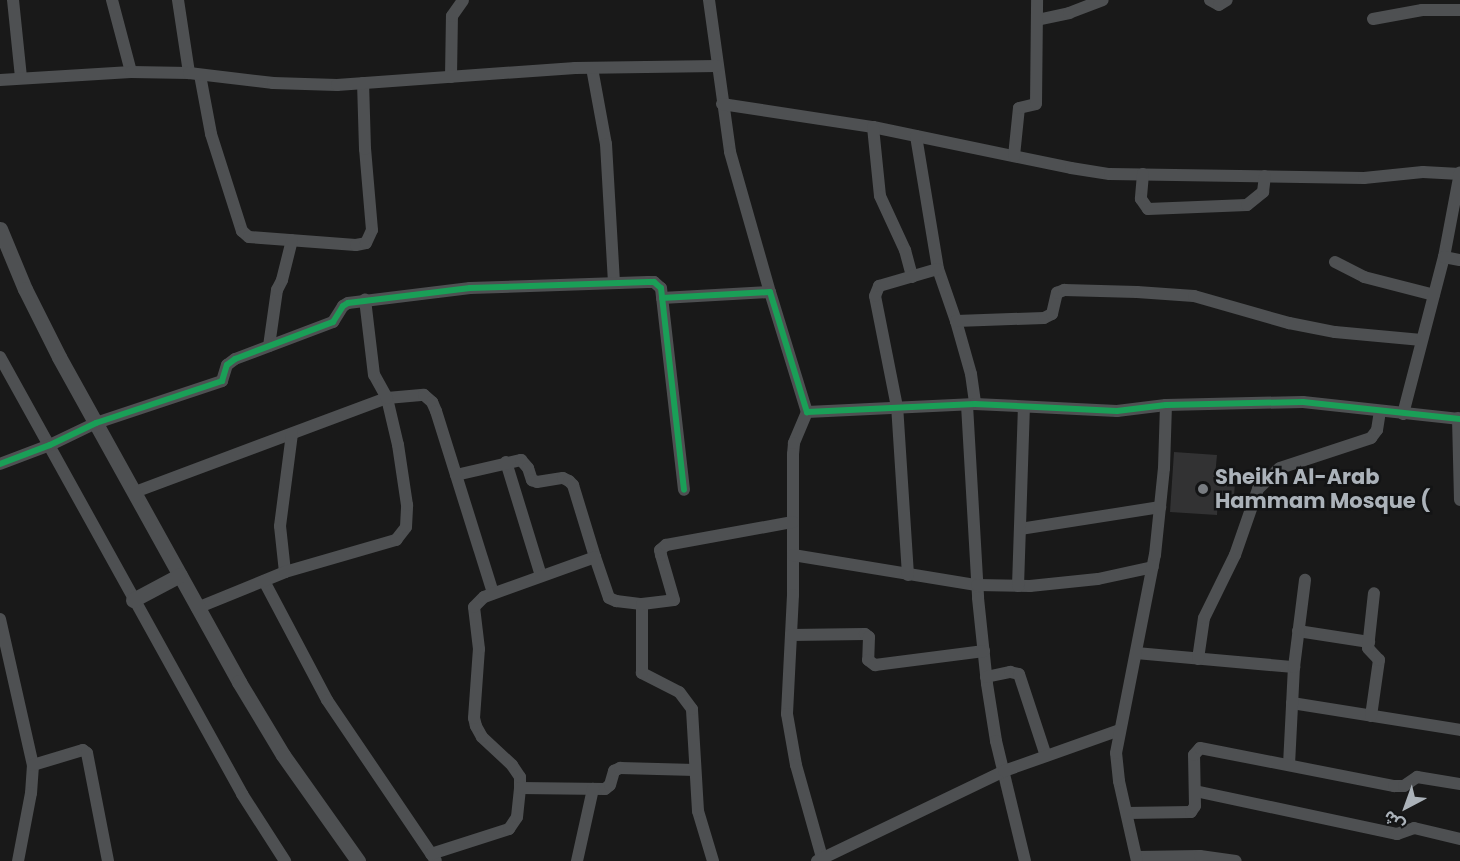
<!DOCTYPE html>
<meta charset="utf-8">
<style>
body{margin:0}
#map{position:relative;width:1460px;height:861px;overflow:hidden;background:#191919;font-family:Poppins,"Noto Sans Arabic",sans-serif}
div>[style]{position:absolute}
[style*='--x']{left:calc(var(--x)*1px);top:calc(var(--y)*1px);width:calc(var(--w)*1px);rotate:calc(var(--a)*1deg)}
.building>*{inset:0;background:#323233}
.minor>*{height:12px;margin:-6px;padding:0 6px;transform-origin:6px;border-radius:6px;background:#4e5052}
.tertiary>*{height:15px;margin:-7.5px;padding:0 7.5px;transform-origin:7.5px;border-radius:7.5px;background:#4e5052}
.cycleway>*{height:6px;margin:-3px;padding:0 3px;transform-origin:3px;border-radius:3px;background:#1a9f57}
.dots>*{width:16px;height:16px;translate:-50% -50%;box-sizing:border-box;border:3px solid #131415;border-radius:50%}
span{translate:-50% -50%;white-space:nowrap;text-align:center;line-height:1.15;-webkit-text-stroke:5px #131415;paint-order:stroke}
.poi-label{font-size:21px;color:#abb2b9;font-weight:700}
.left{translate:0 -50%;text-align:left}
.north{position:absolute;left:1376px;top:777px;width:60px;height:60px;-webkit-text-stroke:4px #131415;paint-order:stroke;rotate:221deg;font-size:16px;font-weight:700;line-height:24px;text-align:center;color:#abb2b9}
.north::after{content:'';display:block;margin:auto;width:21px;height:27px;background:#abb2b9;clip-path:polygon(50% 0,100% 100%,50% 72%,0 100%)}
</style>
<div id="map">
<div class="building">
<div style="clip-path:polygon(1174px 452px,1217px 455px,1215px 476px,1226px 476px,1225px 483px,1235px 483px,1234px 496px,1218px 495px,1217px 515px,1170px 512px)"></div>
</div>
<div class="minor">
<div style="--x:13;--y:0;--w:78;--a:84.1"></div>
<div style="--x:112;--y:0;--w:74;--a:75.2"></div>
<div style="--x:178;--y:0;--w:74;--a:81.4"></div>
<div style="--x:709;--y:0;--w:153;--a:82.1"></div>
<div style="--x:730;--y:152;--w:146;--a:74.1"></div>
<div style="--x:1210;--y:0;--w:10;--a:29"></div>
<div style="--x:1219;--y:5;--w:9;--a:-32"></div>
<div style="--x:1373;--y:19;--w:50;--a:-10.4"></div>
<div style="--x:1422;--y:10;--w:38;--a:0"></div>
<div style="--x:1037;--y:20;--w:33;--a:-12"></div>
<div style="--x:1069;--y:13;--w:36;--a:-21"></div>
<div style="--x:592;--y:68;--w:77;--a:79.6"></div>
<div style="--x:606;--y:144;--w:139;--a:86.7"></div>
<div style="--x:200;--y:75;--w:60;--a:79.4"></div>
<div style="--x:211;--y:134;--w:102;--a:72.3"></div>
<div style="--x:242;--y:231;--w:9;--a:41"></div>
<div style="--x:249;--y:237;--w:107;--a:4.3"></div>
<div style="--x:356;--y:245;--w:10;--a:-11"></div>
<div style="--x:366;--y:243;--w:14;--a:-65"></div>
<div style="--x:372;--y:230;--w:81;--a:-94.9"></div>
<div style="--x:365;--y:149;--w:66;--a:-91.7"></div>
<div style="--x:451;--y:77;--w:61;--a:-89.1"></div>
<div style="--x:452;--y:16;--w:19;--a:-55"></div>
<div style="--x:0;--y:80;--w:131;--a:-3.5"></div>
<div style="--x:131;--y:72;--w:58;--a:1"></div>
<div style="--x:189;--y:73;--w:85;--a:6.8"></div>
<div style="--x:273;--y:83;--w:64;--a:1.8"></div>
<div style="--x:337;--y:85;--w:239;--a:-4.1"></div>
<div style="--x:575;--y:68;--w:142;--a:-0.8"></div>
<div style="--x:722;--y:104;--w:153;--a:8.7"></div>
<div style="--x:873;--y:127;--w:202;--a:11.7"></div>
<div style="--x:1071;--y:168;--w:39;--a:9"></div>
<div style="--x:1110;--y:174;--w:254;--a:0.9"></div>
<div style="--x:1364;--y:178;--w:59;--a:-5.8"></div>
<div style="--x:1423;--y:172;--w:37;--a:3"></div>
<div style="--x:873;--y:127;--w:69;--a:84.2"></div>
<div style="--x:880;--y:196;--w:60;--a:65.2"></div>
<div style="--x:905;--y:250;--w:28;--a:75"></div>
<div style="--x:916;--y:136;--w:135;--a:80.6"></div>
<div style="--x:938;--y:269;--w:55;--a:70.9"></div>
<div style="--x:956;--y:321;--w:55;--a:74.2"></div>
<div style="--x:971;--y:374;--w:30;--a:82"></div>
<div style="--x:1014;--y:156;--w:48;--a:-84.1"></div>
<div style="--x:1019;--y:108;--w:17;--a:-13"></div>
<div style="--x:1036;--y:104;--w:104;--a:-89.4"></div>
<div style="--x:1143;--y:174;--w:25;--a:95"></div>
<div style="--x:1141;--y:199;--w:12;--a:55"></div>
<div style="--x:1148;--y:209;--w:99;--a:-2.3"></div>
<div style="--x:1247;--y:205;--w:21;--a:-39"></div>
<div style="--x:1263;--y:192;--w:16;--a:-83"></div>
<div style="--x:1444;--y:257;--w:86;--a:-79.3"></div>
<div style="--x:1335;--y:262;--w:33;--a:27"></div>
<div style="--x:1364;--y:277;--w:72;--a:14.4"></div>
<div style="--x:662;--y:298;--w:108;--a:-3.2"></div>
<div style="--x:770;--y:292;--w:126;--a:72.9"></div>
<div style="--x:807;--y:412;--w:168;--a:-2.7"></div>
<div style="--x:975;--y:404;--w:142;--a:2.8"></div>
<div style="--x:1117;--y:411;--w:49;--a:-7"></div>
<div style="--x:1166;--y:405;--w:137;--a:-1.3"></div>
<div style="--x:1303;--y:402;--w:158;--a:6.2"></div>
<div style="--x:956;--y:321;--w:88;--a:-2"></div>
<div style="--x:1044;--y:318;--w:9;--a:-27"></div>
<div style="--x:1052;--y:314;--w:22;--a:-77"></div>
<div style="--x:1057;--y:293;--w:8;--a:-23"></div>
<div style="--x:1064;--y:290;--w:73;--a:1.6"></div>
<div style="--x:1137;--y:292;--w:57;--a:4"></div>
<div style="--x:1194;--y:296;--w:99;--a:15.9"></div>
<div style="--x:1289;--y:323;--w:47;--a:11.1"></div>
<div style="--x:1335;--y:332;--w:87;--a:5.3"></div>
<div style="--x:269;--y:346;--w:57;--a:-81.9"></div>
<div style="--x:277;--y:290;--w:11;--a:-63"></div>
<div style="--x:282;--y:280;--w:41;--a:-76"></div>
<div style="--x:0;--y:357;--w:500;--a:61"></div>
<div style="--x:242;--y:794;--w:80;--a:57.3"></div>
<div style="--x:967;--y:405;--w:193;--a:86.7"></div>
<div style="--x:978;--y:598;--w:86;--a:84"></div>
<div style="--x:987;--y:684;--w:58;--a:81"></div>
<div style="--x:996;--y:741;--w:123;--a:76.4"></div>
<div style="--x:807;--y:412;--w:34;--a:113"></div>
<div style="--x:794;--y:443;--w:11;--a:95"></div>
<div style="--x:793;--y:454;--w:141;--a:90"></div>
<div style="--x:793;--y:595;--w:119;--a:92.9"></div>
<div style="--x:787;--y:714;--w:52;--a:80"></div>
<div style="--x:796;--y:765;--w:100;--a:74.3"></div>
<div style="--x:1403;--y:414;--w:162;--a:-75.4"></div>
<div style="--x:1444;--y:257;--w:16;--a:11"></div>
<div style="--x:1458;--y:418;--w:82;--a:88.6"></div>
<div style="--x:506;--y:462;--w:119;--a:72.9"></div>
<div style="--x:0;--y:464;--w:53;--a:-20.8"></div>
<div style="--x:50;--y:445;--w:51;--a:-25.6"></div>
<div style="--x:96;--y:423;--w:133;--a:-18.4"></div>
<div style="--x:222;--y:381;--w:17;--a:-73"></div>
<div style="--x:227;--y:365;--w:10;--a:-37"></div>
<div style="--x:235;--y:359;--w:105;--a:-20.7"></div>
<div style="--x:333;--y:322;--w:19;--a:-58"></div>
<div style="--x:343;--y:306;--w:6;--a:-31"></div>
<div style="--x:348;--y:303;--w:123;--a:-7"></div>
<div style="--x:470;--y:288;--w:178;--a:-1.9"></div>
<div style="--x:648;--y:282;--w:6;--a:0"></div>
<div style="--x:654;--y:282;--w:9;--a:41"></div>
<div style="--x:661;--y:288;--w:203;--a:83.5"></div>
<div style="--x:456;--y:475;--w:67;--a:-13"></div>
<div style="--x:521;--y:460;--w:11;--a:49"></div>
<div style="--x:528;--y:468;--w:13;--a:72"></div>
<div style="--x:532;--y:480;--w:5;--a:22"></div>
<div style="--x:537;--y:482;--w:26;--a:-9"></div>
<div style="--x:563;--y:478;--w:7;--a:27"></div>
<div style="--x:569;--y:481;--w:6;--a:45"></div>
<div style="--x:573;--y:485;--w:75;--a:73"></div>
<div style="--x:135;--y:492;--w:269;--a:-20.5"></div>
<div style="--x:387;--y:398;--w:37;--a:-5"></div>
<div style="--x:424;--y:395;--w:11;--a:41"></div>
<div style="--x:432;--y:402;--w:10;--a:66"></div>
<div style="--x:436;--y:411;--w:191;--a:72.6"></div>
<div style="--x:1020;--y:529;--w:142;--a:-8.9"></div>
<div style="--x:793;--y:555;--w:186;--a:9.3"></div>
<div style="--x:977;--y:585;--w:53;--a:1.1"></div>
<div style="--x:1030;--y:586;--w:68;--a:-5.9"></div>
<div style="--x:1098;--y:579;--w:56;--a:-12.3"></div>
<div style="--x:285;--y:572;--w:46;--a:-96.2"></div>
<div style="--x:280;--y:526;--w:93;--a:-82.6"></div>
<div style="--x:908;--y:575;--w:168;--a:-93.7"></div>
<div style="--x:897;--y:407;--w:113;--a:-101.2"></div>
<div style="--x:875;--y:296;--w:11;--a:-68"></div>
<div style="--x:879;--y:286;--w:61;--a:-16.1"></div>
<div style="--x:264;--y:581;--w:135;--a:62.1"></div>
<div style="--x:327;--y:700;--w:194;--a:55.9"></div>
<div style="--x:1018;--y:586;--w:178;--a:-88.1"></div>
<div style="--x:197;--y:608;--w:95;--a:-22.2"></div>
<div style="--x:285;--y:572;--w:116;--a:-16.1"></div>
<div style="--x:396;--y:540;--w:16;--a:-52"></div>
<div style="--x:406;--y:527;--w:22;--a:-87"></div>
<div style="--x:407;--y:505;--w:61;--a:-98.5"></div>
<div style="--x:398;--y:445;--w:48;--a:-103.2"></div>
<div style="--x:387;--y:398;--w:26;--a:-119"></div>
<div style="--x:374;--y:375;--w:76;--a:-96.8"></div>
<div style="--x:0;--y:619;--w:150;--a:77.3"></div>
<div style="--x:33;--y:765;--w:28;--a:94"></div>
<div style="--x:31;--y:793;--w:69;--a:100.8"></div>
<div style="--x:1298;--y:631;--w:72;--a:8.8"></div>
<div style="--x:791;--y:635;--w:74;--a:-0.8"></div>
<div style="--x:865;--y:634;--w:5;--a:37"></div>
<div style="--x:869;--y:637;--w:23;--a:92"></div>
<div style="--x:868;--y:660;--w:9;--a:36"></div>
<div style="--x:875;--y:665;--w:110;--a:-7.3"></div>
<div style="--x:1136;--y:653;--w:159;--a:5.1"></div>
<div style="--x:1198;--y:659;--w:41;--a:-81.7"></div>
<div style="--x:1204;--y:618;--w:70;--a:-63.8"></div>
<div style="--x:1235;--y:555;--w:70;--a:-70.8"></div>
<div style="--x:1258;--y:489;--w:30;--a:-44"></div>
<div style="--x:1280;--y:468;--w:96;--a:-18.2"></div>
<div style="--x:1371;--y:438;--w:10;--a:-53"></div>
<div style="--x:1377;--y:430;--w:19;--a:-81"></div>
<div style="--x:986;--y:677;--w:25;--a:-12"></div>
<div style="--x:1010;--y:672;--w:9;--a:13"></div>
<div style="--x:1019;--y:674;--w:86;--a:71.8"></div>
<div style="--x:1292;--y:703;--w:170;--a:9.1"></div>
<div style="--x:1371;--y:716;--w:57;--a:-81.9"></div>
<div style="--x:1379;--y:660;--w:16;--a:-133"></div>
<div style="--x:1368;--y:648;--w:55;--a:-83.8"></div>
<div style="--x:33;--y:765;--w:52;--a:-16.7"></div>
<div style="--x:83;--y:750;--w:5;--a:37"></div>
<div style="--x:87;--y:753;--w:110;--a:79"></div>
<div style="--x:1289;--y:765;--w:98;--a:-87.1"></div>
<div style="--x:1294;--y:667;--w:88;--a:-82.8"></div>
<div style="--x:520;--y:788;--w:11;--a:-90"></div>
<div style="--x:520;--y:777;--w:14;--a:-124"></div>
<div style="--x:512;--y:765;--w:41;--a:-137"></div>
<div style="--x:482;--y:737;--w:13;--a:-119"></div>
<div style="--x:476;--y:726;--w:8;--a:-104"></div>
<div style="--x:474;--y:718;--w:69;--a:-85.9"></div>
<div style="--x:479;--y:649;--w:42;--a:-96.8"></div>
<div style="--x:474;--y:607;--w:14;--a:-45"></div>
<div style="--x:484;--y:597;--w:118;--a:-19.8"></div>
<div style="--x:595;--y:557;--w:43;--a:71.1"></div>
<div style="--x:609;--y:598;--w:8;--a:23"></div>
<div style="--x:616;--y:601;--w:26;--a:7"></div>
<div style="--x:1195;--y:791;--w:207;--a:12"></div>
<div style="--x:1397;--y:834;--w:18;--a:-19"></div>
<div style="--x:1414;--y:828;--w:47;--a:13.4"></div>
<div style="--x:1127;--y:813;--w:64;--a:-0.9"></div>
<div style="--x:1191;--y:812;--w:7;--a:-56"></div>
<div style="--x:1195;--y:806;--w:51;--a:-91.1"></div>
<div style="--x:1194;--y:755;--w:9;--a:-49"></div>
<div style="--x:1200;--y:748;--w:198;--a:11.1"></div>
<div style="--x:1394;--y:786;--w:10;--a:0"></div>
<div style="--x:1404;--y:786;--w:16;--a:-35"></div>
<div style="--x:1417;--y:777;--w:44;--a:9.2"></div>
<div style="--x:431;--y:854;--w:82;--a:-17.8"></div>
<div style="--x:509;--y:829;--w:14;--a:-56"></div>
<div style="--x:517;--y:817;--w:29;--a:-84"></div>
<div style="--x:520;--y:788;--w:85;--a:0.7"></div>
<div style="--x:605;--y:789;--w:6;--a:-39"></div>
<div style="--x:610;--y:785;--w:15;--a:-74"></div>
<div style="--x:614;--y:771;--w:7;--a:-27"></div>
<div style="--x:620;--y:768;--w:75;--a:1.5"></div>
<div style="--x:1137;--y:857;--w:63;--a:-0.9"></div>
<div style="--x:1200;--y:856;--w:36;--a:8"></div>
<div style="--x:577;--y:861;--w:74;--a:-77.5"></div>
<div style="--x:713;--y:861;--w:52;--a:-106.7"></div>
<div style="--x:698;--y:811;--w:102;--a:-93.4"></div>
<div style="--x:692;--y:709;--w:21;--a:-127"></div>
<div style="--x:679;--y:692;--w:42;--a:-152.8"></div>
<div style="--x:642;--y:673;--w:69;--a:-90"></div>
<div style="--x:642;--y:604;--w:32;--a:-7"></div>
<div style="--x:674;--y:600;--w:47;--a:-106.1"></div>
<div style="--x:661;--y:555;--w:5;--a:-101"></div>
<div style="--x:660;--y:550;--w:8;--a:-40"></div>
<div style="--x:666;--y:545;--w:129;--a:-10.3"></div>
<div style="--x:817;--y:861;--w:208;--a:-25.7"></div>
<div style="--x:1004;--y:771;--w:123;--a:-19.5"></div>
<div style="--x:1137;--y:861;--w:82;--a:-102.7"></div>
<div style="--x:1119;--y:781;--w:28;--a:-96"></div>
<div style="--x:1116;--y:753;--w:202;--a:-78.9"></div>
<div style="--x:1155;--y:555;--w:87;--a:-84.1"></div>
<div style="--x:1164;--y:468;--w:63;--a:-88.2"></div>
</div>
<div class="tertiary">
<div style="--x:0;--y:229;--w:65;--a:67.4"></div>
<div style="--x:25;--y:289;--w:76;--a:63.4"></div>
<div style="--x:59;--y:357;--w:372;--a:61"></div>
<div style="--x:239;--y:682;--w:85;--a:58.9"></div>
<div style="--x:283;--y:755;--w:130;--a:54.7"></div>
<div style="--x:133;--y:600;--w:53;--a:-28"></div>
</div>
<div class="cycleway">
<div style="--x:662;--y:298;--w:108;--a:-3.2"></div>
<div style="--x:770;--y:292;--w:126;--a:72.9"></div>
<div style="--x:807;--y:412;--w:168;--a:-2.7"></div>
<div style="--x:975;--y:404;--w:142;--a:2.8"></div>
<div style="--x:1117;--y:411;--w:49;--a:-7"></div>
<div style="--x:1166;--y:405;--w:137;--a:-1.3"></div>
<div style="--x:1303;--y:402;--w:158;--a:6.2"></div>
<div style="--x:0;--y:464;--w:53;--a:-20.8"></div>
<div style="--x:50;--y:445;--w:51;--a:-25.6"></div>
<div style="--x:96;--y:423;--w:133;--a:-18.4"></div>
<div style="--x:222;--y:381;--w:17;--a:-73"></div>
<div style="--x:227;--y:365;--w:10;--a:-37"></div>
<div style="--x:235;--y:359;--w:105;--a:-20.7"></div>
<div style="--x:333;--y:322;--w:19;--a:-58"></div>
<div style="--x:343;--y:306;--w:6;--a:-31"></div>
<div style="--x:348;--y:303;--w:123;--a:-7"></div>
<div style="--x:470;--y:288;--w:178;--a:-1.9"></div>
<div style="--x:648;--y:282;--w:6;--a:0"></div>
<div style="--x:654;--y:282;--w:9;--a:41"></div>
<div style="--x:661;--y:288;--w:203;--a:83.5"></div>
</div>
<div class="dots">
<div style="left:1203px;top:489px;background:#787c81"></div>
</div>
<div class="poi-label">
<span class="left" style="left:1215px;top:489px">Sheikh Al-Arab<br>Hammam Mosque (</span>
</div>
<div class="north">ش</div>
</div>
